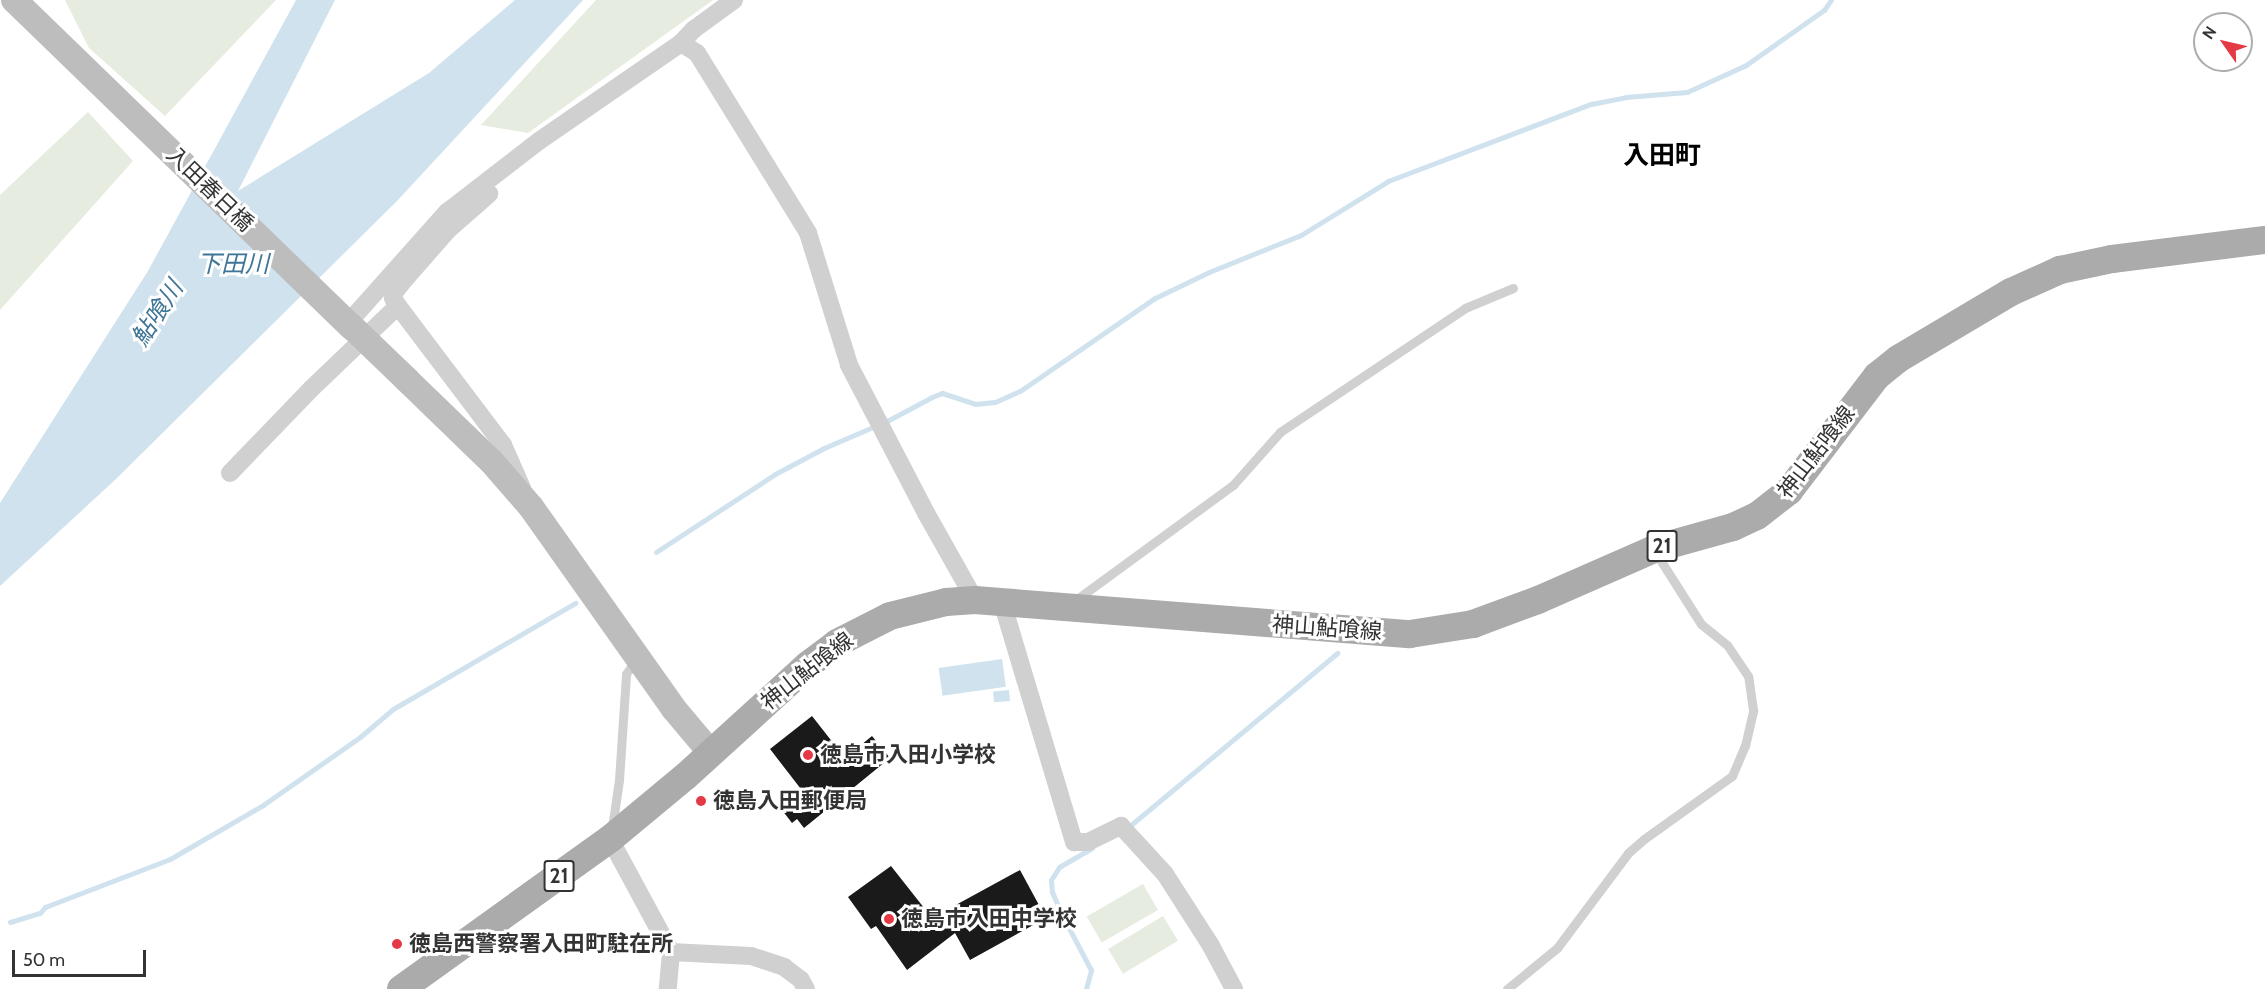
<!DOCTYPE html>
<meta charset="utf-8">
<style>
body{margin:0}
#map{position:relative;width:2265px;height:989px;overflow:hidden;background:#fff;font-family:Cabin,"Noto Sans JP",sans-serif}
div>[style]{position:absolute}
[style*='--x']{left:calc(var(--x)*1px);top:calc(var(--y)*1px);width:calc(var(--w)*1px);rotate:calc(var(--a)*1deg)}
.green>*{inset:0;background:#e6ecdf;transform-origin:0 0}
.water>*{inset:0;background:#cfe2ee;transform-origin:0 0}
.stream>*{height:5px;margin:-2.5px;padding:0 2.5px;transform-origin:2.5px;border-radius:2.5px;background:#cfe2ee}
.building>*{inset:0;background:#1a1a1a}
.lane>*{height:9px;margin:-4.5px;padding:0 4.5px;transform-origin:4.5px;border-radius:4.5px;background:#d0d0d0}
.street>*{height:18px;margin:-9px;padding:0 9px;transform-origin:9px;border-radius:9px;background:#d0d0d0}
.secondary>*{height:26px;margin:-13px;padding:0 13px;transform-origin:13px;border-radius:13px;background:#bdbdbd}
.primary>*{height:28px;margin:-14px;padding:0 14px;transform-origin:14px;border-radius:14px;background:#ababab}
.secondary-bridge>*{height:26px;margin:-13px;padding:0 13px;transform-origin:13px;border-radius:13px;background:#bdbdbd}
.dots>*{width:16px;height:16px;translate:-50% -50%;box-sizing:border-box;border:3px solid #fff;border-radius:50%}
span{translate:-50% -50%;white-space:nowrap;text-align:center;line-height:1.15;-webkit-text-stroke:6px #fff;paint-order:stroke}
.shield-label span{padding:2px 4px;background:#fff;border:2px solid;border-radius:4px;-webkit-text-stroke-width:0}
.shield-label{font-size:21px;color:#333;font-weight:700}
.street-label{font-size:22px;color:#333}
.poi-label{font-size:22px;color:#333;font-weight:700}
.left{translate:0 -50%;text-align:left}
.water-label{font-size:24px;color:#3f7597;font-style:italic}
.quarter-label{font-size:26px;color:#000;font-weight:700}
.north{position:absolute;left:2193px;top:12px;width:60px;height:60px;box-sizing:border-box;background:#fff;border:2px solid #adadad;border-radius:50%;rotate:304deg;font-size:16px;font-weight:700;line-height:24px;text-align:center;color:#333}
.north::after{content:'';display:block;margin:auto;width:21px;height:27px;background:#e63946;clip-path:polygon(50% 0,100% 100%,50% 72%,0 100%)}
.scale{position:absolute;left:12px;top:950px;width:134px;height:27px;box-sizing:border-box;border:3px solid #333;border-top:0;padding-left:8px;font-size:18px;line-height:21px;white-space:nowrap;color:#333;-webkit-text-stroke:4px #fff;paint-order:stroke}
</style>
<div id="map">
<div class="green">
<div style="clip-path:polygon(65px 0,276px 0,165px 116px,89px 48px)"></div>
<div style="clip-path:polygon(596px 0,713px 0,528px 133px,481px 125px)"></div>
<div style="clip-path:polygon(88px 112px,133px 161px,0 310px,0 195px)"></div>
<div style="left:1143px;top:884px;width:30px;height:65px;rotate:60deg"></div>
<div style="left:1163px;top:916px;width:29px;height:64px;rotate:59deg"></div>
</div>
<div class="water">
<div style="clip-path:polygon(296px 0,335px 0,238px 191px,429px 73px,515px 0,583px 0,397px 201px,116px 479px,0 586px,0 503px,148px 271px)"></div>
<div style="left:1002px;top:659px;width:28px;height:64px;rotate:82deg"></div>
<div style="left:1009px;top:690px;width:11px;height:16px;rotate:85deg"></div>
</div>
<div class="stream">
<div style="--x:656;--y:552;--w:142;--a:-33.2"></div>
<div style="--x:775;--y:474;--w:55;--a:-28"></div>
<div style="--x:824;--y:448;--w:69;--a:-23.2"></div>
<div style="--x:887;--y:421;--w:51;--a:-28.1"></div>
<div style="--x:932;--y:397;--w:11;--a:-22"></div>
<div style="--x:942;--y:393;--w:35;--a:18"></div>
<div style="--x:975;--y:404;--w:20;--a:-6"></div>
<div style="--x:995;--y:402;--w:27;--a:-24"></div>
<div style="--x:1020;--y:391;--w:164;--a:-34.6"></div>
<div style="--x:1155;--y:298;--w:60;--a:-25.7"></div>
<div style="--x:1209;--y:272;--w:99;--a:-21.9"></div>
<div style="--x:1301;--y:235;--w:102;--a:-31.8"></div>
<div style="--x:1388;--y:181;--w:217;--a:-20.8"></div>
<div style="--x:1591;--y:104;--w:36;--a:-11"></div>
<div style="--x:1626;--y:97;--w:61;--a:-4.7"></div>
<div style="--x:1687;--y:92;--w:65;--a:-24.6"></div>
<div style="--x:1746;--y:65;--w:95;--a:-35.2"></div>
<div style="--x:1824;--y:10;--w:12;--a:-55"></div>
<div style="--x:1126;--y:829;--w:275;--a:-39.8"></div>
<div style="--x:10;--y:922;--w:31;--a:-17"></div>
<div style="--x:40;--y:913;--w:8;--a:-50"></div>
<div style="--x:45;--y:907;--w:134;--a:-21"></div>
<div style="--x:170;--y:859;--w:108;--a:-30.1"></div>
<div style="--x:263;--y:805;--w:118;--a:-35"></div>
<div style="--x:360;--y:737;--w:43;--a:-40.3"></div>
<div style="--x:393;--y:709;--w:211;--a:-30.2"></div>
<div style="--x:1086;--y:989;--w:20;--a:-75"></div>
<div style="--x:1091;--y:970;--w:64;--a:-117.8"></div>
<div style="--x:1061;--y:913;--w:23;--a:-113"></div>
<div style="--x:1052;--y:892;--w:12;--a:-95"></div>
<div style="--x:1051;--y:880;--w:15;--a:-58"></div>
<div style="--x:1059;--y:867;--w:38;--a:-30"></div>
</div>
<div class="building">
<div style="clip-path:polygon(812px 716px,845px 758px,872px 736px,890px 758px,804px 828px,797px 819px,792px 823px,782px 810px,804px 793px,770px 749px)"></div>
<div style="clip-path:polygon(891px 866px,932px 918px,1020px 870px,1046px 918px,970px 960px,955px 933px,907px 970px,876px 926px,871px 929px,848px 897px)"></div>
</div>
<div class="lane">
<div style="--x:1073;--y:602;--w:198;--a:-36.2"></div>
<div style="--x:1233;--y:485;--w:71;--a:-48.4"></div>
<div style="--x:1280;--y:432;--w:223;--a:-33.8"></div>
<div style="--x:1465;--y:308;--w:52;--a:-22.6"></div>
<div style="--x:612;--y:828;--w:49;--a:-81.7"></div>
<div style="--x:619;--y:780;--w:106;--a:-86.2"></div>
<div style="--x:626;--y:674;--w:18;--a:-56"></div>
<div style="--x:1507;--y:989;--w:65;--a:-39.4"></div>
<div style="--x:1557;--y:948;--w:119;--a:-53.2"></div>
<div style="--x:1628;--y:853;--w:21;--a:-41"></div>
<div style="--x:1644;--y:839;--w:108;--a:-35.6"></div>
<div style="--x:1732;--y:776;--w:33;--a:-67"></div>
<div style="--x:1745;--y:746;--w:37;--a:-77"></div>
<div style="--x:1753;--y:710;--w:34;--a:-98"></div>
<div style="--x:1748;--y:676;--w:37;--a:-124"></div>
<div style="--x:1727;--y:645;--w:33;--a:-141"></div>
<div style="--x:1701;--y:624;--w:84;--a:-122.4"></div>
</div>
<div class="street">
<div style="--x:681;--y:43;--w:19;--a:32"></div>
<div style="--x:697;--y:53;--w:211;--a:58.3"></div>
<div style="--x:808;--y:233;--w:138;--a:72.7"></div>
<div style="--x:849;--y:365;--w:167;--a:62.5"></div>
<div style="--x:926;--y:513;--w:100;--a:60.6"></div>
<div style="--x:398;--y:306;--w:174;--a:52.9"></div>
<div style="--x:503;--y:445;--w:47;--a:66.2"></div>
<div style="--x:348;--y:323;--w:149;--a:-48.3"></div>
<div style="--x:447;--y:212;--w:116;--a:-37.7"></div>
<div style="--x:539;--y:141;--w:173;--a:-34.6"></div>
<div style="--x:681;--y:43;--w:18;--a:-47"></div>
<div style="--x:693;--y:30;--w:51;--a:-36.2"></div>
<div style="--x:230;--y:473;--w:117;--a:-46"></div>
<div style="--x:311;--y:389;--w:120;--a:-43.7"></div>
<div style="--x:398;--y:306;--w:9;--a:-122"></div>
<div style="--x:393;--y:298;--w:5;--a:-79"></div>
<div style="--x:394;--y:293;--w:18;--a:-52"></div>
<div style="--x:405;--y:279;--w:65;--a:-48.7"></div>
<div style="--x:448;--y:230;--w:55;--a:-41.3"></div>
<div style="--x:1002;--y:602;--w:251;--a:73.3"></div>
<div style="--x:1074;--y:842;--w:14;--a:0"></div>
<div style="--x:1088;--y:842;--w:37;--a:-26"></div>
<div style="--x:1121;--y:826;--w:65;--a:47.5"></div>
<div style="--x:1165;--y:874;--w:83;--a:57.3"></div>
<div style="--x:1210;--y:944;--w:51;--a:61.9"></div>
<div style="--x:610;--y:839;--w:128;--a:61.6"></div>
<div style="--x:671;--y:952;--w:37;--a:95"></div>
<div style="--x:671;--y:952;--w:80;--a:2.9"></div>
<div style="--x:751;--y:956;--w:35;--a:18"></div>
<div style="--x:784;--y:967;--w:21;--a:37"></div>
<div style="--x:801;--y:980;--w:10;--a:61"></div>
</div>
<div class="secondary">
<div style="--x:14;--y:0;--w:470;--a:44.1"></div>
<div style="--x:407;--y:380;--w:117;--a:44"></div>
<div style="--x:491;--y:461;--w:61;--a:49"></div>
<div style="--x:531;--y:507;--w:247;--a:54.7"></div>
<div style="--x:674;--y:709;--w:57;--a:49.9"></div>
</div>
<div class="primary">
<div style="--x:401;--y:989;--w:257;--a:-35.7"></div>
<div style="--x:610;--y:839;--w:99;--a:-39.7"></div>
<div style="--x:686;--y:776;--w:165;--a:-42.3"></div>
<div style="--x:808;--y:665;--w:36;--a:-37"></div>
<div style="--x:837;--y:643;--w:59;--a:-27"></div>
<div style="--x:890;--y:616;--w:58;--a:-14"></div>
<div style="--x:946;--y:602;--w:29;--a:-4"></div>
<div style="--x:975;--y:600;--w:436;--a:4.5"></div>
<div style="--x:1410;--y:634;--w:64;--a:-9"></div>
<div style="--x:1473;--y:624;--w:69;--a:-20.3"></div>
<div style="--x:1538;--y:600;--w:127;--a:-23.7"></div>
<div style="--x:1654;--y:549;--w:82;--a:-15.6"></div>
<div style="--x:1733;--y:527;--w:26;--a:-25"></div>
<div style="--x:1757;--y:516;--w:41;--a:-38"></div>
<div style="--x:1789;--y:491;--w:145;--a:-52.6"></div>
<div style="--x:1877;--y:376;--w:27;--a:-39"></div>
<div style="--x:1898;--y:359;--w:131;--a:-30.7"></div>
<div style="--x:2011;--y:292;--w:54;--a:-24.2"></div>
<div style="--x:2060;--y:270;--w:53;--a:-11.9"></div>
<div style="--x:2112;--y:259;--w:154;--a:-7.1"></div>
</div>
<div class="secondary-bridge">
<div style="--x:352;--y:327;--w:76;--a:43.9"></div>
</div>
<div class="dots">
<div style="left:808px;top:755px;background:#e63946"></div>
<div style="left:701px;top:801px;background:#e63946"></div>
<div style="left:889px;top:919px;background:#e63946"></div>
<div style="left:397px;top:944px;background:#e63946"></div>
</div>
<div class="shield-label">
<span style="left:1662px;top:546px">21</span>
<span style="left:559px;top:876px">21</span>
</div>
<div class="street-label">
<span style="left:210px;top:189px;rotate:44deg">入田春日橋</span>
<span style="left:1816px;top:452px;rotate:-52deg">神山鮎喰線</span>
<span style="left:1327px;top:628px;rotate:4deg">神山鮎喰線</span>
<span style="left:807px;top:671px;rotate:-38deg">神山鮎喰線</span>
</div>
<div class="poi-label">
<span class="left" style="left:820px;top:755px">徳島市入田小学校</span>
<span class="left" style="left:713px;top:801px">徳島入田郵便局</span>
<span class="left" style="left:901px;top:919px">徳島市入田中学校</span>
<span class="left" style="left:409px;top:944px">徳島西警察署入田町駐在所</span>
</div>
<div class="water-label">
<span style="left:233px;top:264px">下田川</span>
<span style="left:157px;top:313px;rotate:-57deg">鮎喰川</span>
</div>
<div class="quarter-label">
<span style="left:1662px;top:156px">入田町</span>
</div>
<div class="north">N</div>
<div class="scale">50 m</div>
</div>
